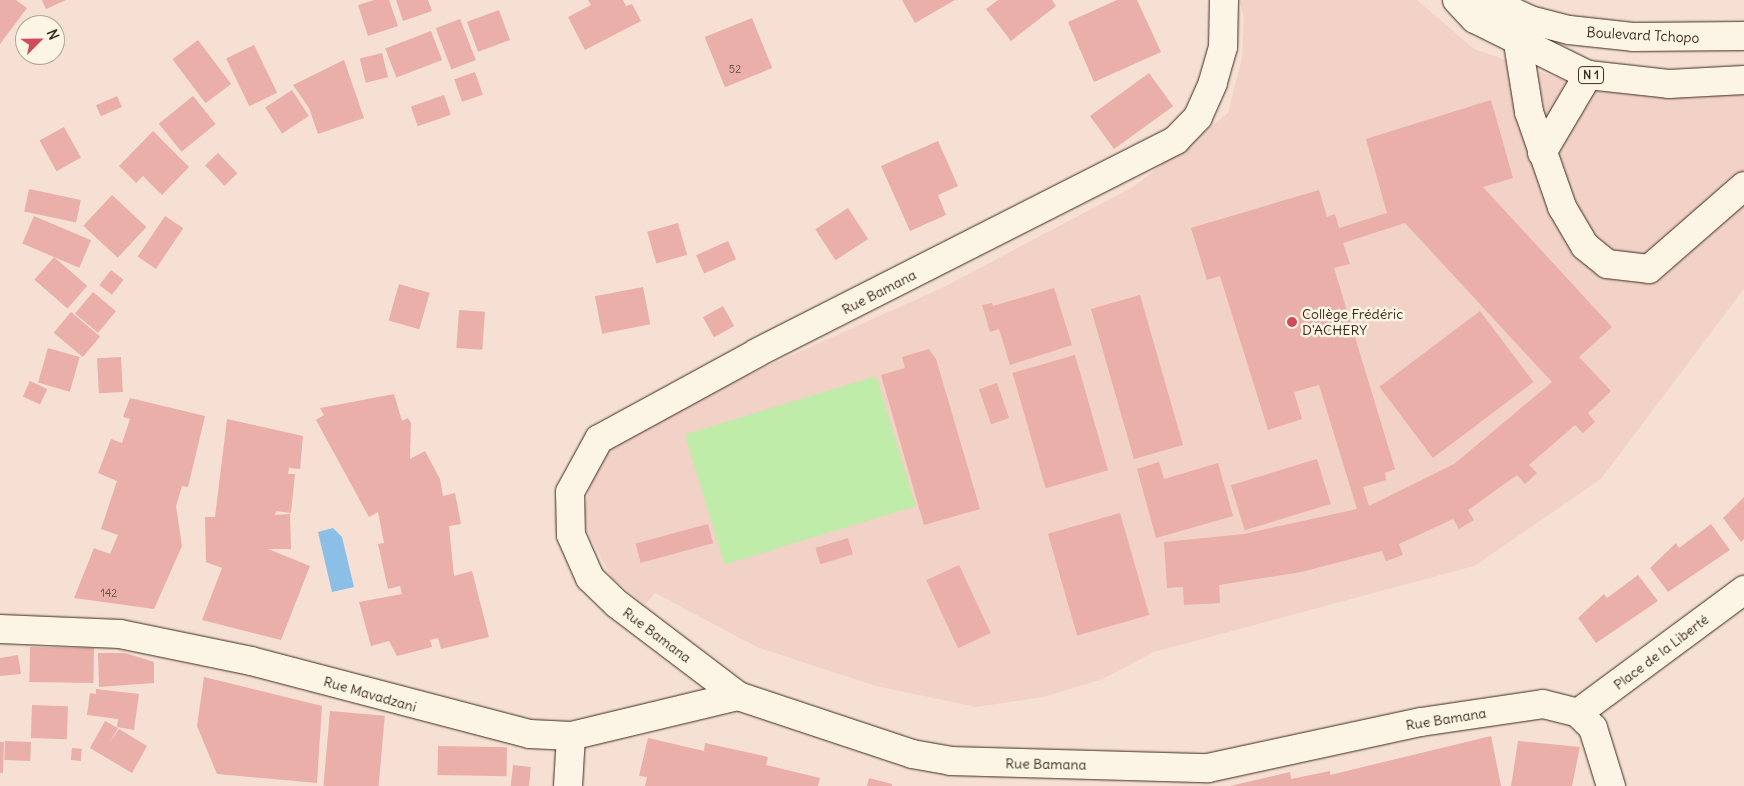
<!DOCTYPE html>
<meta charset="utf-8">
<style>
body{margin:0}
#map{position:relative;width:1744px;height:786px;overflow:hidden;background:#f6e0d3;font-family:Delius,sans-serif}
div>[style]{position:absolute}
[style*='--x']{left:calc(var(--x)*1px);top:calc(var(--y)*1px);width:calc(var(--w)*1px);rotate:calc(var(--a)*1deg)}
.built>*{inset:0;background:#f2d1c6}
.green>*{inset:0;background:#bfeca9;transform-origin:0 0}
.water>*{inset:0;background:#8bbfe8}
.building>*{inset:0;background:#e9afa8;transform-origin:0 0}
.roads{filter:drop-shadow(0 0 1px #3b2a1e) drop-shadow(0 0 1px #3b2a1e)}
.minor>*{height:28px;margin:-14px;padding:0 14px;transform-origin:14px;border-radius:14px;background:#fcf5e5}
.major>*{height:28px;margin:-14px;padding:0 14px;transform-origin:14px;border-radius:14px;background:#fcf5e5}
.dots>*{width:14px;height:14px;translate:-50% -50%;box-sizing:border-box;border:2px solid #fcf5e5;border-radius:50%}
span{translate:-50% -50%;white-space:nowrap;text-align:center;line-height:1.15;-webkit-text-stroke:5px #fcf5e5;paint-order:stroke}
.number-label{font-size:11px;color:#664b40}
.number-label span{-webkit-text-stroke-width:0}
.shield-label span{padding:1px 4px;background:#fcf5e5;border:1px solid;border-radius:4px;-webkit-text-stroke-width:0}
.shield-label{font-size:12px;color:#3b2a1e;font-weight:700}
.street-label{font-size:14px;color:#3b2a1e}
.poi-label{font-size:14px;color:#3b2a1e}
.left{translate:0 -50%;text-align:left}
.north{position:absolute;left:15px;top:15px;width:50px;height:50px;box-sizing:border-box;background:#fcf5e5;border:1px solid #afa495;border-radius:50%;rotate:67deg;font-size:14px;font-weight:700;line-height:20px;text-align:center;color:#3b2a1e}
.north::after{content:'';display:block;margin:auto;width:18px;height:22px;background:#d1495b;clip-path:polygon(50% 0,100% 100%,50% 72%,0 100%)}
</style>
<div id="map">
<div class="built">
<div style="clip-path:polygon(1239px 0,1417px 0,1474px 49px,1596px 91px,1695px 98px,1744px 91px,1744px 289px,1601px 479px,1474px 566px,1154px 652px,1103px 679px,1043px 697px,976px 707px,876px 686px,757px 647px,655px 593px,645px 604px,612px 578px,582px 521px,591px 479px,609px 450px,683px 404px,942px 288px,1133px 187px,1228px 113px,1242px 58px,1244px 17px)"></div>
</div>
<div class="green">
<div style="left:876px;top:376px;width:136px;height:200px;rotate:73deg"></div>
</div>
<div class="water">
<div style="clip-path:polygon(333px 528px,342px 537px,354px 587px,332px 592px,318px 532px)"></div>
</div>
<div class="building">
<div style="clip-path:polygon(0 0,16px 0,27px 8px,0 44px)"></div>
<div style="clip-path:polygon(42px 0,66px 0,46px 9px)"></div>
<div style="clip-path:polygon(374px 0,389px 0,398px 26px,368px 36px,358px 5px)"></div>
<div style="clip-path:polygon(396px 0,428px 0,432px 11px,403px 21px)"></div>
<div style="clip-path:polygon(588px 0,623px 0,626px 6px,632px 4px,641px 21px,585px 50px,568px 17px,591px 5px)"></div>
<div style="clip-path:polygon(902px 0,955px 0,915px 23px)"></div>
<div style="clip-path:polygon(998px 0,1052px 0,1056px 6px,1011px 41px,986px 9px)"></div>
<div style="clip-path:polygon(1117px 0,1137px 0,1161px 52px,1094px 82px,1068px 22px)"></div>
<div style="left:499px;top:10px;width:32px;height:34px;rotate:70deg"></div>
<div style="left:752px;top:18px;width:54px;height:51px;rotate:68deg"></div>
<div style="left:460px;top:19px;width:44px;height:26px;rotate:69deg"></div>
<div style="left:431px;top:31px;width:31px;height:49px;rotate:69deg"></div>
<div style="left:198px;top:40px;width:55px;height:32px;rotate:53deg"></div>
<div style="left:254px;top:45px;width:53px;height:31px;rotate:64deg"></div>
<div style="left:382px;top:53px;width:25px;height:23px;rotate:76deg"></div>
<div style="clip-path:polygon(344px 60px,364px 118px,318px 134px,309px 108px,293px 85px)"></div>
<div style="left:475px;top:72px;width:24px;height:22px;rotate:71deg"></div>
<div style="left:1149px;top:73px;width:41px;height:73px;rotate:54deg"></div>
<div style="left:292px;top:90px;width:31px;height:32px;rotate:57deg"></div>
<div style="left:444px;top:95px;width:21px;height:35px;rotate:71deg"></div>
<div style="left:117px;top:96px;width:12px;height:23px;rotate:66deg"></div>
<div style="left:193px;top:96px;width:36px;height:44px;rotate:51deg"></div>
<div style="clip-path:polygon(evenodd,1491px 100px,1513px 178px,1483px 187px,1612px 327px,1579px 357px,1611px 391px,1588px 413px,1595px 422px,1583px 433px,1575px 425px,1529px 465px,1537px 473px,1525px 484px,1517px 475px,1468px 510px,1474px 520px,1459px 529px,1453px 519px,1399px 544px,1403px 555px,1386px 561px,1382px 551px,1301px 572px,1219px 585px,1220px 603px,1184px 605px,1183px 587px,1167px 588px,1164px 542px,1244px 534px,1357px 509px,1319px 385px,1294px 392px,1302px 419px,1268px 430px,1220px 276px,1207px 280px,1191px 228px,1319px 190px,1327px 217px,1335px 214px,1339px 228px,1387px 213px,1366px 139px,1491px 100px,1405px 223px,1552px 382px,1454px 464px,1369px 506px,1363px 487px,1386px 480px,1385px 473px,1395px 469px,1334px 268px,1350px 264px,1343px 243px,1405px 223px)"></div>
<div style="left:64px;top:127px;width:35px;height:28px;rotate:61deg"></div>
<div style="clip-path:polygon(153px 131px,189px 167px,162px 195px,143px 176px,136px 183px,119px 166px)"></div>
<div style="clip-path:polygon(938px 141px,958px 186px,938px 195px,946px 215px,910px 231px,881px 166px)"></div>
<div style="left:218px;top:153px;width:28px;height:18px;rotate:46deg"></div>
<div style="left:29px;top:189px;width:53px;height:23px;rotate:12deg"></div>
<div style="left:112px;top:195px;width:47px;height:42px;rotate:43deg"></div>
<div style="left:848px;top:208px;width:37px;height:39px;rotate:57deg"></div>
<div style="left:34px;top:216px;width:62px;height:30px;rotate:23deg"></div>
<div style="left:165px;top:216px;width:22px;height:49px;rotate:34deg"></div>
<div style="left:678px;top:223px;width:33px;height:32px;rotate:74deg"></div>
<div style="left:728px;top:241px;width:20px;height:35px;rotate:66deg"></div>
<div style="left:54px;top:257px;width:44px;height:30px;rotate:41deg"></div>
<div style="left:111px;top:270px;width:16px;height:19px;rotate:38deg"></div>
<div style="left:399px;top:284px;width:32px;height:38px;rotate:16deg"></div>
<div style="left:643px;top:287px;width:38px;height:49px;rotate:79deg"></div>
<div style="clip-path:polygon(1054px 288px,1072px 345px,1010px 365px,999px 329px,990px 332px,982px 305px,992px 303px,993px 306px)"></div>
<div style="left:93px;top:292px;width:30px;height:28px;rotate:40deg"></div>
<div style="left:1140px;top:295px;width:156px;height:51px;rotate:74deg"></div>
<div style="left:723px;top:306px;width:23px;height:23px;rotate:61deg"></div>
<div style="left:459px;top:310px;width:26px;height:38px;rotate:4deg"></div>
<div style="left:1480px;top:311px;width:89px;height:126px;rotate:53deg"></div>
<div style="left:71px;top:312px;width:38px;height:27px;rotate:40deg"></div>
<div style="left:48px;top:348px;width:33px;height:36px;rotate:16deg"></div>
<div style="clip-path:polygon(929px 349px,936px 359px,980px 509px,924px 525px,881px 375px,905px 368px,902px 357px)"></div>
<div style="left:1075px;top:355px;width:120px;height:65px;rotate:74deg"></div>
<div style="left:121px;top:357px;width:35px;height:24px;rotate:87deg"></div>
<div style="left:30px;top:381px;width:19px;height:17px;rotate:25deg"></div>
<div style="left:997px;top:383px;width:37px;height:19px;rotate:71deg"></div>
<div style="clip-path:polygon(394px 394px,402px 421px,408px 418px,411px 423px,410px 459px,425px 451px,440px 479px,443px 496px,455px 493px,461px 524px,449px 526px,454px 576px,472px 571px,489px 637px,441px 649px,438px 638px,430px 640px,432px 647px,397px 656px,389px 641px,371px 646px,359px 602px,402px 594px,400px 586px,388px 589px,378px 544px,384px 543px,378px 512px,369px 517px,316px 420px,324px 415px,320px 408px)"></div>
<div style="clip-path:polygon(130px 398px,205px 416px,188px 487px,182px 486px,176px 506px,182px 546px,154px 609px,74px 598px,94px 548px,110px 554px,118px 535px,101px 529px,117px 481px,98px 473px,111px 439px,122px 443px,130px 419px,123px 417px)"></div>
<div style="clip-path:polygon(227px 419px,303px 436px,300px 469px,289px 468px,288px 474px,295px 474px,291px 513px,276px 511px,275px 515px,290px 514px,291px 549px,268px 549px,310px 566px,281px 640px,202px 620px,222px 568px,206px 562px,205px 517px,215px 517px)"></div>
<div style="left:1317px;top:459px;width:47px;height:90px;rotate:73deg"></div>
<div style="clip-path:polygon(1159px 462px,1164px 479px,1218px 463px,1233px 516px,1156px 538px,1137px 469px)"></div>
<div style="clip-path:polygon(1744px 497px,1744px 539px,1741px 542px,1723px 518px)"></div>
<div style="left:1120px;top:513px;width:106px;height:75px;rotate:74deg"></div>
<div style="left:708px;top:524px;width:20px;height:75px;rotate:75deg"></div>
<div style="clip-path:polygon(1711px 524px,1730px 550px,1668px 592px,1650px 568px,1676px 543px,1679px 548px)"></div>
<div style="left:848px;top:538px;width:17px;height:34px;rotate:73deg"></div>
<div style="left:959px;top:565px;width:75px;height:36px;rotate:65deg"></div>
<div style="clip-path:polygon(1638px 575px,1658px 601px,1596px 643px,1578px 618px,1604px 594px,1607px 598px)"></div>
<div style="left:30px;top:647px;width:64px;height:35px;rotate:1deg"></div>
<div style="clip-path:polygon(98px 653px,125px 653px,154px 662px,154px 683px,99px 687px)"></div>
<div style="clip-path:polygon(18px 655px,21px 674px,0 676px,0 658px)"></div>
<div style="clip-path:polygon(204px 677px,322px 706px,317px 783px,217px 774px,197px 726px)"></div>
<div style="clip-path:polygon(96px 689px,139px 694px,134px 730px,117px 727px,118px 719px,87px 715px,90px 693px,96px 694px)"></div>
<div style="left:32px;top:705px;width:36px;height:33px;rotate:2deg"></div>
<div style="left:330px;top:711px;width:55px;height:75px;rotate:5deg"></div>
<div style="clip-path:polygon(105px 721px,118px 728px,110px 742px,119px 729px,147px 746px,132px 773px,90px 748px)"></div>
<div style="clip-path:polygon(1491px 736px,1501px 786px,1230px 786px,1290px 772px,1291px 779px,1330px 771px,1330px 775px)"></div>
<div style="clip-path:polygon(648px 738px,704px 751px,705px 743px,768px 757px,766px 765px,820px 778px,818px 786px,645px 786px,647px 777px,639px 776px)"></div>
<div style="left:5px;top:741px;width:26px;height:19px;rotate:2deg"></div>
<div style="clip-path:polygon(1518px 741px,1580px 747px,1572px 786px,1511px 786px)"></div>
<div style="clip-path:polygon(0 742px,4px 742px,3px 773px,0 773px)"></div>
<div style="left:438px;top:746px;width:69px;height:29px;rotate:1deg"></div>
<div style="left:72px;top:748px;width:10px;height:12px;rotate:6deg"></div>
<div style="left:513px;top:765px;width:18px;height:21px;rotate:6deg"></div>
<div style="clip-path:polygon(869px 778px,892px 784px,892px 786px,867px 786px)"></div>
</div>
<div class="roads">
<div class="minor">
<div style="--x:1224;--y:0;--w:47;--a:91.2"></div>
<div style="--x:1223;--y:47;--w:37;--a:106"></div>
<div style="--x:1213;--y:83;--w:37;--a:114"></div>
<div style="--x:1198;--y:117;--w:32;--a:134"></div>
<div style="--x:1176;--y:140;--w:470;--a:153.1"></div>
<div style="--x:757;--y:353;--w:180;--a:151.4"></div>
<div style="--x:599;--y:439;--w:60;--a:118.7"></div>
<div style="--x:570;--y:492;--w:43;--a:88.7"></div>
<div style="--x:571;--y:535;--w:47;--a:66.2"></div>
<div style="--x:590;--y:578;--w:37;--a:44"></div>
<div style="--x:617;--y:604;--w:152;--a:37.2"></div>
<div style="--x:738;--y:696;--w:183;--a:18.4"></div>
<div style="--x:912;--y:754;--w:39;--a:10"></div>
<div style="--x:950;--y:761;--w:258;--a:1.6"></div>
<div style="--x:1208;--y:768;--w:218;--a:-12.2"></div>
<div style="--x:1421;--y:722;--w:123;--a:-8.4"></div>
<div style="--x:1543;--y:704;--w:36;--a:14"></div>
<div style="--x:1578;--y:713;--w:21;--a:45"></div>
<div style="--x:1593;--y:728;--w:61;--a:72.8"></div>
<div style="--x:1518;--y:43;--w:70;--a:80.9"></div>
<div style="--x:1529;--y:112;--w:101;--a:70.8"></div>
<div style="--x:1562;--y:207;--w:45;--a:59.5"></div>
<div style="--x:1585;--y:246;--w:28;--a:39"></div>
<div style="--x:1607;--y:264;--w:42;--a:6.8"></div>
<div style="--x:1649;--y:269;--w:126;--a:-41.1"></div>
<div style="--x:1542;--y:153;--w:91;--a:-59.5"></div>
<div style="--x:0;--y:629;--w:120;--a:2.4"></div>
<div style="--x:120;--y:634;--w:134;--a:11.6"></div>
<div style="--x:251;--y:661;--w:288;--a:14.7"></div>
<div style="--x:530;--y:734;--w:41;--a:2.8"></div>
<div style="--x:571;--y:736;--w:172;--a:-13.5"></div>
<div style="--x:1578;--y:713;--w:207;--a:-36.5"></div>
<div style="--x:568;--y:786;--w:50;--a:-86.6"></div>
</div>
<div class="major">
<div style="--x:1457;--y:0;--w:26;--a:47"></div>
<div style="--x:1475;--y:19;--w:126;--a:26.4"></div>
<div style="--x:1588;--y:75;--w:81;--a:6.3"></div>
<div style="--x:1669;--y:84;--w:75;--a:-3.1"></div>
<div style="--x:1487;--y:0;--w:47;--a:24.9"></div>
<div style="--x:1530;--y:20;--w:40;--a:14.4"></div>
<div style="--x:1569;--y:30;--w:64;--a:6.2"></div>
<div style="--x:1633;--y:37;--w:111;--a:-0.5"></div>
</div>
</div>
<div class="dots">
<div style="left:1292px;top:322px;background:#d1495b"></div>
</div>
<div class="number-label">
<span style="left:735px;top:69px">52</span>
<span style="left:109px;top:593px">142</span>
</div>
<div class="shield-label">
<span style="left:1591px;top:75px">N 1</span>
</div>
<div class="street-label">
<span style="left:1643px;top:35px;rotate:3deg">Boulevard Tchopo</span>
<span style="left:879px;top:292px;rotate:-27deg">Rue Bamana</span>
<span style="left:657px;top:635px;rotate:37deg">Rue Bamana</span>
<span style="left:1661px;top:652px;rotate:-37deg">Place de la Liberté</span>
<span style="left:370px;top:694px;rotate:16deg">Rue Mavadzani</span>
<span style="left:1446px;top:719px;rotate:-9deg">Rue Bamana</span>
<span style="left:1046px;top:764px;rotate:1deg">Rue Bamana</span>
</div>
<div class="poi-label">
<span class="left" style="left:1302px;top:322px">Collège Frédéric<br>D'ACHERY</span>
</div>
<div class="north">N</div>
</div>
